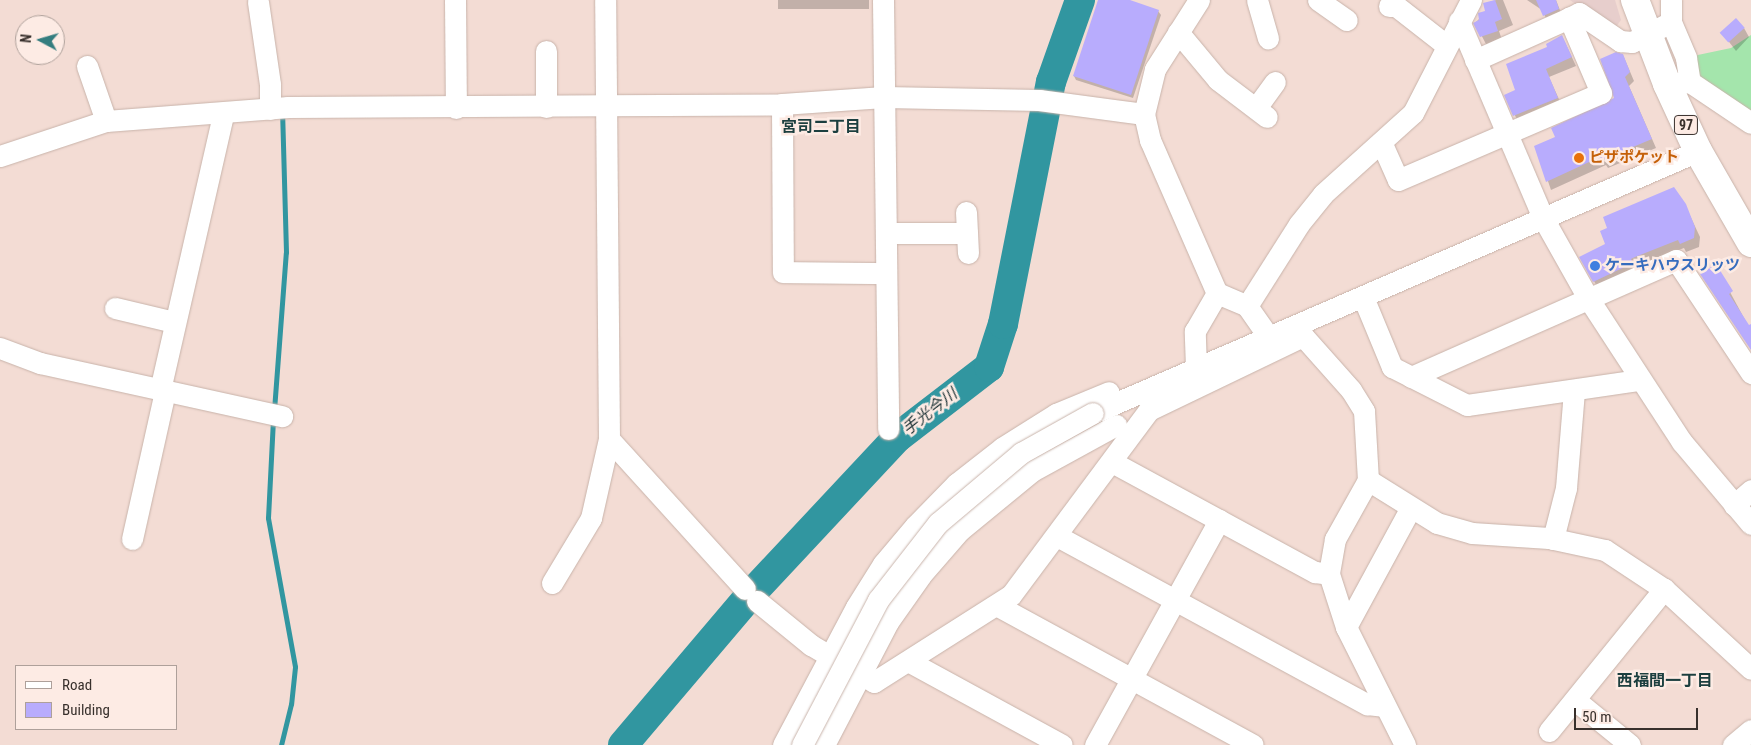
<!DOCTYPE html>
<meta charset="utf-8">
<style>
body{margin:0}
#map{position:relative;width:1751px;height:745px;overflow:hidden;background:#f3dcd4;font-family:"Roboto Condensed","Noto Sans JP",sans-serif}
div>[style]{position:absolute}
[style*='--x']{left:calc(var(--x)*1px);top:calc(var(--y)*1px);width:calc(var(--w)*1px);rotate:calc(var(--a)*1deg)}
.commercial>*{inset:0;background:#e7cecc}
.green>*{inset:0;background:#a4e5ac}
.shadow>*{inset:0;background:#0003;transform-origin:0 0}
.stream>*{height:5px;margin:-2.5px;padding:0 2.5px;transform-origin:2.5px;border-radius:2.5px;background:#3196a0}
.river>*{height:30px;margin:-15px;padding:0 15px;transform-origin:15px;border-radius:15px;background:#3196a0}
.building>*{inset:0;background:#b8acfd;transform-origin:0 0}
.roads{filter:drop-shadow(0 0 1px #c8b3aa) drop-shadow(0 0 1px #c8b3aa)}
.minor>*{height:21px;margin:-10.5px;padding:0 10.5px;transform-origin:10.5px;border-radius:10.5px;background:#fff}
.major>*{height:28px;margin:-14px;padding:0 14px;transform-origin:14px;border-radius:14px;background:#fff}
.bridges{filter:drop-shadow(0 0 1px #c8b3aa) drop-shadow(0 0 1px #c8b3aa)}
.minor-bridge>*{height:21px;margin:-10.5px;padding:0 10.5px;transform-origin:10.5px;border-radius:10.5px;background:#fff}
.dots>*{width:14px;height:14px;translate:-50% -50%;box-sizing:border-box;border:2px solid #fdebe4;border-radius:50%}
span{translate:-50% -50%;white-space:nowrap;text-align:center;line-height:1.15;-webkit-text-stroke:5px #fdebe4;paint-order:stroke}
.shield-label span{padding:1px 4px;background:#fdebe4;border:1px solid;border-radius:4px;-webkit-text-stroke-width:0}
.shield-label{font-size:14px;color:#38302c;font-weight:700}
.food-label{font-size:15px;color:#c56008;font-weight:700}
.left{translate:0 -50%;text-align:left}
.shop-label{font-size:15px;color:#366cbe;font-weight:700}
.neighbourhood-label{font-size:16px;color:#1c3f3f;font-weight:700}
.water-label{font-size:16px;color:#1c3235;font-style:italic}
.legend{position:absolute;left:15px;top:665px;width:162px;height:65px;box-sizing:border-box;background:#fdebe4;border:1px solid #aea09a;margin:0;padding:6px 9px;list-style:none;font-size:15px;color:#38302c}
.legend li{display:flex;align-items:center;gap:10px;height:25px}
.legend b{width:25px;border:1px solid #aea09a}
.north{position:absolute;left:15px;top:15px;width:50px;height:50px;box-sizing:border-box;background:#fdebe4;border:1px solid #aea09a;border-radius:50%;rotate:276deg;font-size:14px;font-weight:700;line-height:20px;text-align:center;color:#38302c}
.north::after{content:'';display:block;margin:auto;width:18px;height:22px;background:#347d7f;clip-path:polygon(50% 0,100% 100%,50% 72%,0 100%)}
.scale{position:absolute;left:1574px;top:708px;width:124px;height:22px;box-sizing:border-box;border:2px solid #38302c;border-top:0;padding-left:6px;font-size:15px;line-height:18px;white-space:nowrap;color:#38302c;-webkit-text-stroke:4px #fdebe4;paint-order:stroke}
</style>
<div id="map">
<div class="commercial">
<div style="clip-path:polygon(1570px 0,1615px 0,1621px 20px,1613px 31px)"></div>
</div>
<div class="green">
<div style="clip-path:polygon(1751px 35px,1751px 113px,1697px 78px,1693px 56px,1731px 48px)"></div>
</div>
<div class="shadow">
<div style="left:778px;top:0;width:91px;height:9px"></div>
<div style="clip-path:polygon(1099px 0,1126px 0,1158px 11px,1161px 15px,1133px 98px,1076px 80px,1074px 76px)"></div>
<div style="clip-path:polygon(1496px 0,1503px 0,1513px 25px,1499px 31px,1502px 40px,1487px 46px,1475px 23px,1486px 12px,1484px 4px)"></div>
<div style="clip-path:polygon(1527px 0,1556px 0,1563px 18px,1549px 24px,1542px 10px)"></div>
<div style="clip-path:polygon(1744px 28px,1749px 37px,1736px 51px,1723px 34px)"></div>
<div style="clip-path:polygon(1562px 36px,1576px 66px,1549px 77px,1562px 106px,1519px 124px,1506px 96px,1517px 91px,1549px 48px)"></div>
<div style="clip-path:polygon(1623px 55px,1634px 81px,1629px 86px,1656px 148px,1608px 168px,1606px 165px,1551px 190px,1536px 146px,1557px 138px,1616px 99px)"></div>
<div style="clip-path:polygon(1685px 205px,1700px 237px,1699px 247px,1686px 252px,1684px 248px,1640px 265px,1599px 290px,1581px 258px)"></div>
<div style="clip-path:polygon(1716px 266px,1751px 331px,1751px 349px)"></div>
</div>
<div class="stream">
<div style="--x:274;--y:410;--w:158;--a:-85.7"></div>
<div style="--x:286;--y:252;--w:140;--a:-91.6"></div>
<div style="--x:273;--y:419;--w:99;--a:92.9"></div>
<div style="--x:268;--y:518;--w:151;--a:79.7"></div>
<div style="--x:295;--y:667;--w:37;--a:96"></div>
<div style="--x:291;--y:704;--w:42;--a:103.7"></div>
</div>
<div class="river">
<div style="--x:623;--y:745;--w:197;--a:-49.7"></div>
<div style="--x:750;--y:595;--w:216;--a:-46.9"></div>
<div style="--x:898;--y:437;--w:115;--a:-37.6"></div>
<div style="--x:989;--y:367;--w:45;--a:-72"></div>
<div style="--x:1003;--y:324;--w:247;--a:-78.8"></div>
<div style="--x:1051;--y:82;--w:87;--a:-70.5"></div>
</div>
<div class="building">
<div style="clip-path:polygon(1098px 0,1130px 0,1159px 10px,1131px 95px,1073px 76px)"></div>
<div style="clip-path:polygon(1495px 0,1502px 19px,1495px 22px,1498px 31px,1480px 37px,1473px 23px,1479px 20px,1478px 13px,1485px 11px,1483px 3px)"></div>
<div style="clip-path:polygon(1536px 0,1556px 0,1559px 9px,1543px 16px)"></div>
<div style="left:1736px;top:18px;width:13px;height:22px;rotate:48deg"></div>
<div style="clip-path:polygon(1562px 35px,1572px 57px,1546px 69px,1558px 98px,1513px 116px,1504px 95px,1515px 90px,1506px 64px,1547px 47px,1546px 44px)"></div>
<div style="clip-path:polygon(1616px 52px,1623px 54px,1630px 72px,1625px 77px,1652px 139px,1602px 160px,1600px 157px,1546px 182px,1534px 146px,1555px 137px,1551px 128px,1614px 98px,1600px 59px)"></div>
<div style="clip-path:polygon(1674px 187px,1686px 204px,1695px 227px,1694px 238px,1680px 244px,1678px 240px,1635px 257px,1631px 259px,1633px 263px,1593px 282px,1579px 257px,1605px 244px,1600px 231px,1607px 228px,1603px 217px)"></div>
<div style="clip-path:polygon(1716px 264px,1733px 291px,1729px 294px,1749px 325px,1751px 324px,1751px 350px,1700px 274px)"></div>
</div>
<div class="roads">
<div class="minor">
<div style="--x:455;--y:0;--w:108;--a:89.5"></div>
<div style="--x:883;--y:0;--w:429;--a:89.3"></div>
<div style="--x:1199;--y:0;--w:82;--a:122.5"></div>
<div style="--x:1155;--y:69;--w:46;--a:103.7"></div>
<div style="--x:1144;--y:114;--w:27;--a:77"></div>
<div style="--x:1150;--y:140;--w:167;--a:66.4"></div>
<div style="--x:1217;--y:293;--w:33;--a:23"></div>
<div style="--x:1247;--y:306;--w:38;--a:55"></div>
<div style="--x:1257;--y:0;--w:40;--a:74"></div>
<div style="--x:1318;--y:0;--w:35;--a:35"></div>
<div style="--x:1671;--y:0;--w:22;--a:90"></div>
<div style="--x:1671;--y:22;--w:39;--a:67"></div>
<div style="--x:1686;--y:58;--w:24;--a:81"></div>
<div style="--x:258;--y:2;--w:83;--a:81.7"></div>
<div style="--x:270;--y:84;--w:25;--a:90"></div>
<div style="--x:1389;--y:6;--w:7;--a:0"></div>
<div style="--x:1396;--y:6;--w:63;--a:38"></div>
<div style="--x:1569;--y:18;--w:11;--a:-27"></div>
<div style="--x:1579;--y:13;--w:50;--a:34.3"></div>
<div style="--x:1620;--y:41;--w:12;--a:5"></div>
<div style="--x:1632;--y:42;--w:44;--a:-27.1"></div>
<div style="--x:1459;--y:21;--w:214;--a:66.9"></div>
<div style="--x:1543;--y:218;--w:92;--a:60.6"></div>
<div style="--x:1588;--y:298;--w:172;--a:56.9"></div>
<div style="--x:1682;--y:442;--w:107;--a:49.9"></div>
<div style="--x:1178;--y:32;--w:62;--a:50.2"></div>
<div style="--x:1218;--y:80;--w:61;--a:37.1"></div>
<div style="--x:87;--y:66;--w:58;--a:70.9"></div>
<div style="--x:1667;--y:84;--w:23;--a:-5"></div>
<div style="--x:1690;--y:82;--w:73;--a:33.9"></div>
<div style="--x:782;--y:104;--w:168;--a:89.7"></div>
<div style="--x:783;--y:272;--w:103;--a:0.6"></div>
<div style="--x:546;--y:107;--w:56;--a:-90"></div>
<div style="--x:1256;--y:108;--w:32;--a:-54"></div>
<div style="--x:1382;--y:144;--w:39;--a:66"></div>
<div style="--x:1398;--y:180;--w:221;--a:-23.2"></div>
<div style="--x:1601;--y:93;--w:82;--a:-113.1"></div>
<div style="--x:1569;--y:18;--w:103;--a:155.9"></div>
<div style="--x:0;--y:156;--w:112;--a:-18.3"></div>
<div style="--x:106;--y:121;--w:183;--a:-4.4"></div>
<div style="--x:288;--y:107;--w:494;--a:-0.3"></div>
<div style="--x:782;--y:104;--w:102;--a:-3.9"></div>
<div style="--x:884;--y:97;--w:155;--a:1.1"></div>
<div style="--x:1039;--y:100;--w:106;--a:7.6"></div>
<div style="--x:966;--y:212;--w:41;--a:87.2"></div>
<div style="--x:887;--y:233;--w:80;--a:0"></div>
<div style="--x:1363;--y:297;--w:76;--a:67.5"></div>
<div style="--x:1392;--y:367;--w:84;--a:26.9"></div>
<div style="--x:1467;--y:405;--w:174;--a:-8.3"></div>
<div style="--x:1247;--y:306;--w:97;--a:-57.6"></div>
<div style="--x:1299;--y:224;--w:38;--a:-51"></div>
<div style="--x:1323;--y:194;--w:121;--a:-42"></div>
<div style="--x:1413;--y:113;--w:127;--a:-62.8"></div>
<div style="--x:115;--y:308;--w:61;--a:13.3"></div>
<div style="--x:1298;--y:325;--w:12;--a:66"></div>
<div style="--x:1303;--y:336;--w:72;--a:48.4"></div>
<div style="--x:1351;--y:390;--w:25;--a:58"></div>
<div style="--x:1364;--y:411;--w:69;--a:86.7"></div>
<div style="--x:1368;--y:480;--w:68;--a:119.2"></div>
<div style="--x:1335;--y:539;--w:36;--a:100"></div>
<div style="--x:1329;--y:574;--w:56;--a:72.2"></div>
<div style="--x:1346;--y:627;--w:132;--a:63.4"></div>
<div style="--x:0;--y:348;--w:43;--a:20.6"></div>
<div style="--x:40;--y:363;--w:248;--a:12.4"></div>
<div style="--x:1196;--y:368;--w:37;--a:-92"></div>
<div style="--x:1195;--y:331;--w:44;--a:-59.9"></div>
<div style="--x:1411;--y:377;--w:290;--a:-23.8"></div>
<div style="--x:1676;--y:260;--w:136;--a:56.4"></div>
<div style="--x:160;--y:390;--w:283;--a:-77.1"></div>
<div style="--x:1093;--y:413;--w:659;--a:-23.42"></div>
<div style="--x:609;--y:439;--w:202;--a:47.8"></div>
<div style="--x:1112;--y:462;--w:231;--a:28.5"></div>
<div style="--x:1315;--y:572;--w:14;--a:8"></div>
<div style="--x:1368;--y:480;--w:81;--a:31.9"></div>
<div style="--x:1437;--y:523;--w:36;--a:16"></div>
<div style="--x:1472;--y:533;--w:77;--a:3.7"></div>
<div style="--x:1549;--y:538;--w:57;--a:12.1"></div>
<div style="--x:1605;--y:550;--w:71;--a:33.5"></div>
<div style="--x:1664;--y:589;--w:118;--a:42.6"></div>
<div style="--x:1734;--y:505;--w:23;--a:-41"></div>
<div style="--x:1057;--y:536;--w:353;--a:28.5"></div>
<div style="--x:1367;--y:704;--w:16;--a:7"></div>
<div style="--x:132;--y:539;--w:152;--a:-77.4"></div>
<div style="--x:1553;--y:539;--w:53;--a:-75.7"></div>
<div style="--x:1566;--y:488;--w:97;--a:-85.3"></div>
<div style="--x:552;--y:583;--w:76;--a:-59"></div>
<div style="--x:591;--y:518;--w:81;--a:-77.2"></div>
<div style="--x:609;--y:439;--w:439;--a:-90.5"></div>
<div style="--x:757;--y:601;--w:70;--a:39.2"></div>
<div style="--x:811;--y:645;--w:73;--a:30.4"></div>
<div style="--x:874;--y:682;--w:162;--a:-32.4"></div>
<div style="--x:1011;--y:595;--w:231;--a:-53.3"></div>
<div style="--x:1149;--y:410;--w:171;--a:-25.7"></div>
<div style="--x:998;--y:606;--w:290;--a:28.6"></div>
<div style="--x:1346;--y:627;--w:134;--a:-61.5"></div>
<div style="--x:908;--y:661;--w:175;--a:28.6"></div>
<div style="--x:1575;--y:700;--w:71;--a:39.3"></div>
<div style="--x:1549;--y:731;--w:183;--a:-51"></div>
<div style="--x:783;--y:745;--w:156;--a:-62.1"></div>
<div style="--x:856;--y:607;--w:51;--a:-57.9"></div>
<div style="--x:883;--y:564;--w:50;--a:-49.9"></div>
<div style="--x:915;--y:526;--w:59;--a:-45.7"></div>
<div style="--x:956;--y:484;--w:58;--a:-38"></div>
<div style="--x:1002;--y:448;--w:64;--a:-32.2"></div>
<div style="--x:1056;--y:414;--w:57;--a:-22.5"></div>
<div style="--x:824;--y:745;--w:139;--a:-62.5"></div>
<div style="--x:888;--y:622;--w:57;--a:-54.9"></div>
<div style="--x:921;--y:575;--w:60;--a:-49.1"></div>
<div style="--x:960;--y:530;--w:93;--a:-39.3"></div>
<div style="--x:1032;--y:471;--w:96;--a:-28.7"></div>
<div style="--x:1095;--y:745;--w:257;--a:-61.1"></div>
<div style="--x:1733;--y:745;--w:23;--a:-40"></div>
</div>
<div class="major">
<div style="--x:1635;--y:0;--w:90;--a:69.1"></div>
<div style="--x:1667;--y:84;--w:74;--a:65.2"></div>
<div style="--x:1698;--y:151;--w:106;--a:60.1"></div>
</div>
</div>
<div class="bridges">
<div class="minor-bridge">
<div style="--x:802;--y:745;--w:164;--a:-62.3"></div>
<div style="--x:878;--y:600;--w:98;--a:-52.1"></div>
<div style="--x:938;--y:523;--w:109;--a:-40.1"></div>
<div style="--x:1021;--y:453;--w:82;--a:-29.1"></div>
</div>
</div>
<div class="dots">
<div style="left:1579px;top:158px;background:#e8710a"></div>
<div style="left:1595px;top:266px;background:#3f7fe0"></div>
</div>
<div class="shield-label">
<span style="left:1686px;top:125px">97</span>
</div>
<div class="food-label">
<span class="left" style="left:1589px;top:158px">ピザポケット</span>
</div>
<div class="shop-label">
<span class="left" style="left:1605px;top:266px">ケーキハウスリッツ</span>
</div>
<div class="neighbourhood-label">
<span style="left:821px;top:127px">宮司二丁目</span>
<span style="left:1665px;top:681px">西福間一丁目</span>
</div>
<div class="water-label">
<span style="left:930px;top:412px;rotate:-38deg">手光今川</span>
</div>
<ul class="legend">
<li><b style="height:6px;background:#fff"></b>Road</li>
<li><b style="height:14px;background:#b8acfd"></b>Building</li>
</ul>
<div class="north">N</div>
<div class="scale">50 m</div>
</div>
